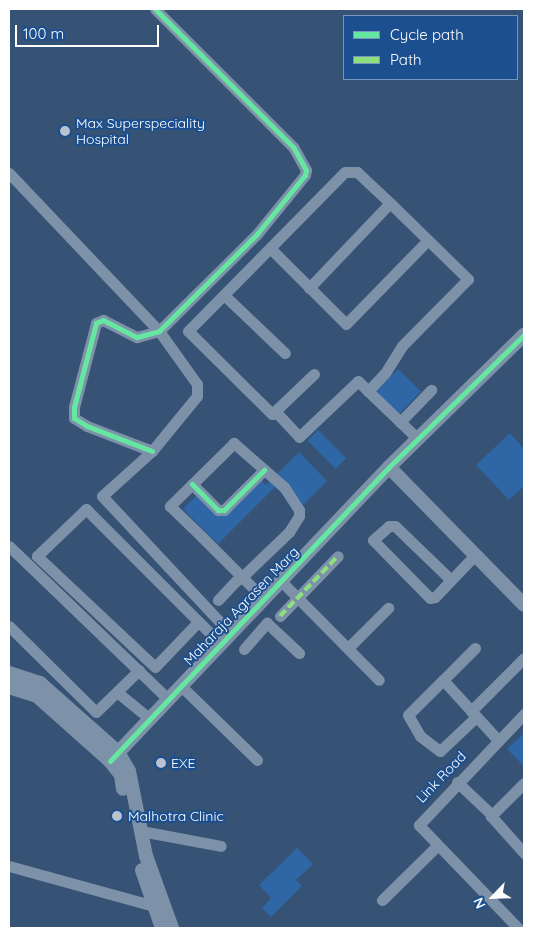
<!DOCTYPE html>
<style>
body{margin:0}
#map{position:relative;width:533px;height:937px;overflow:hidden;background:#365274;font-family:Quicksand,sans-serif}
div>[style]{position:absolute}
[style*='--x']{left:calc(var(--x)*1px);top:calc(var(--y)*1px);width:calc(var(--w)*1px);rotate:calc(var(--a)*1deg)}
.green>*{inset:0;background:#2f66a5;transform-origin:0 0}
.minor>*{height:11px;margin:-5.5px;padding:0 5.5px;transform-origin:5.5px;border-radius:5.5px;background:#7d92a8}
.tertiary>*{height:14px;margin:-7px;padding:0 7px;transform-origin:7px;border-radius:7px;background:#7d92a8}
.quiet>*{height:4px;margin-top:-2px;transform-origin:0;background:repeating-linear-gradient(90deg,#8de07e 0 8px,transparent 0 12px)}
.cycleway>*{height:5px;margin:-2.5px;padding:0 2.5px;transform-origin:2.5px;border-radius:2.5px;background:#66e7a1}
.dots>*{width:14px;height:14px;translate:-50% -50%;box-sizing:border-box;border:2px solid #1b4f8f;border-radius:50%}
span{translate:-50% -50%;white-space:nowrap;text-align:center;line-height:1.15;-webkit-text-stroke:4px #1b4f8f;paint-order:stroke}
.poi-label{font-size:14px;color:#fff}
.left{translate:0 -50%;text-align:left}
.street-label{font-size:14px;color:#fff}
.frame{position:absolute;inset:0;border:10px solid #fff;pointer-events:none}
.legend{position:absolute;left:343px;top:15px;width:175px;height:65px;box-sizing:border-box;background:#1b4f8f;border:1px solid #7695bc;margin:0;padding:6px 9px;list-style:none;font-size:15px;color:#fff}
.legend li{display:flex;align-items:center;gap:10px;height:25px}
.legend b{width:25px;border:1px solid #7695bc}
.north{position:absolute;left:468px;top:872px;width:50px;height:50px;-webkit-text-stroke:4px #1b4f8f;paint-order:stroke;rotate:246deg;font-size:14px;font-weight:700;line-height:20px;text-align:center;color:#fff}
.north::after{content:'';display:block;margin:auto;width:18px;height:22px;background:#fff;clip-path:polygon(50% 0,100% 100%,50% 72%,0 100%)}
.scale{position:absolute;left:15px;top:25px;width:144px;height:22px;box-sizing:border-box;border:2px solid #fff;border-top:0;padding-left:6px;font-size:15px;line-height:18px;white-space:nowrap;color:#fff;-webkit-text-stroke:4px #1b4f8f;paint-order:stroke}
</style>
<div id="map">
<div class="green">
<div style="left:398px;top:369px;width:32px;height:33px;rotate:44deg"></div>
<div style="left:318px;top:430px;width:40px;height:15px;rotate:45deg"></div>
<div style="clip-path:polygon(510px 433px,524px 449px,524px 486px,509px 500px,476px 465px)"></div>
<div style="clip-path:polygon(299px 452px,327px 481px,298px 510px,275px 487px,218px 544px,183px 509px,199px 493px,219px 513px,257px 476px,266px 485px)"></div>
<div style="clip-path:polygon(524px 733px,524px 766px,507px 749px)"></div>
<div style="clip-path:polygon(297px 848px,313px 864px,296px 880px,302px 886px,271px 917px,262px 908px,271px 898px,259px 885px)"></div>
</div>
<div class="minor">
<div style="--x:9;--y:173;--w:218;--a:46.5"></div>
<div style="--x:159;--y:331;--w:65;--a:54.4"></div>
<div style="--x:197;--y:384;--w:12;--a:90"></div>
<div style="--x:197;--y:396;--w:71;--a:129.3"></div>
<div style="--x:152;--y:451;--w:67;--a:138"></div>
<div style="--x:102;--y:496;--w:189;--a:46.9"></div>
<div style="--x:270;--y:248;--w:107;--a:45"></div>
<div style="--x:346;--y:324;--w:117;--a:-45.7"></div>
<div style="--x:309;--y:288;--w:117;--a:-46.4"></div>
<div style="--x:390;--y:203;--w:109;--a:44.3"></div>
<div style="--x:468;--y:279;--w:94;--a:134.6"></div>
<div style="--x:402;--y:346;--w:32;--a:122"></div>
<div style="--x:385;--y:373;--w:25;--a:133"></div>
<div style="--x:368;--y:391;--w:69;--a:43.8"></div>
<div style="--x:224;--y:295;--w:84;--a:43.6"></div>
<div style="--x:314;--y:374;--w:58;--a:136.4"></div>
<div style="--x:272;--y:414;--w:118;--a:-135.3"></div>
<div style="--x:188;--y:331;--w:223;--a:-45.4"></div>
<div style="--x:345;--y:172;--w:12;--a:0"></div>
<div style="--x:357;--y:172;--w:45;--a:43.2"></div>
<div style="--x:275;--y:411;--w:35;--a:47"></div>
<div style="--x:299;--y:437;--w:81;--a:-43.5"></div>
<div style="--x:358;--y:381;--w:14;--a:45"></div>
<div style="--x:400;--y:422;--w:45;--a:-45.9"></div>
<div style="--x:152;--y:451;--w:70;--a:-159"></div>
<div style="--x:87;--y:426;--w:15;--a:-148"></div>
<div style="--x:74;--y:418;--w:11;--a:-90"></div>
<div style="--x:74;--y:407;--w:87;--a:-75.3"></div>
<div style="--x:96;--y:323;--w:8;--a:-23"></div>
<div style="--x:103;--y:320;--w:38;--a:27"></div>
<div style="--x:137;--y:337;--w:23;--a:-15"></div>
<div style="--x:159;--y:331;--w:138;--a:-44.7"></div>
<div style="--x:257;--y:234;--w:76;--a:-50.9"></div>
<div style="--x:305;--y:175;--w:5;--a:-79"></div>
<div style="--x:306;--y:170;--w:26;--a:-119"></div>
<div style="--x:293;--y:147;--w:195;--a:-135"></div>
<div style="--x:192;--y:484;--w:37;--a:45"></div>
<div style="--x:218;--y:510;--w:6;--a:0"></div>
<div style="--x:224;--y:510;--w:57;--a:-45"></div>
<div style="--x:9;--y:546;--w:221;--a:43.9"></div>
<div style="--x:450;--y:579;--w:76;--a:-136.1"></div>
<div style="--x:395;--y:526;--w:6;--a:180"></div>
<div style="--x:389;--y:526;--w:21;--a:139"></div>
<div style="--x:373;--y:540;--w:81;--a:45.5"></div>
<div style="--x:430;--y:598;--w:5;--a:-11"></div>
<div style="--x:435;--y:597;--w:58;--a:-46.4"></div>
<div style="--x:281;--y:581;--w:139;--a:45.3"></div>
<div style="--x:218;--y:600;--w:26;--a:-47"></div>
<div style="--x:236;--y:581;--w:7;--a:-34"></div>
<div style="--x:242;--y:577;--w:65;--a:-43.8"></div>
<div style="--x:289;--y:532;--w:19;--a:-58"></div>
<div style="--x:299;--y:516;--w:6;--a:-90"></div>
<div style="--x:299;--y:510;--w:27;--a:-123"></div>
<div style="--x:284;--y:487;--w:67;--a:-138.7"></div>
<div style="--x:234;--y:443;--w:90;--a:135.5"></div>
<div style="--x:170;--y:506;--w:45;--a:44.1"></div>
<div style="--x:202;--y:537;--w:88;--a:45"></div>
<div style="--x:280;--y:616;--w:83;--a:-46"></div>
<div style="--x:198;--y:622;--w:62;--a:133.7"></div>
<div style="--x:155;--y:667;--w:162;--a:-136.8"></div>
<div style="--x:37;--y:556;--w:68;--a:-43.8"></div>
<div style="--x:86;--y:509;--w:191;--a:45"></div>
<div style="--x:9;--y:626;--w:122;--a:44.7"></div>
<div style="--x:96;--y:712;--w:60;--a:-44.3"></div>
<div style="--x:348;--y:648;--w:57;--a:-45"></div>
<div style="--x:475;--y:648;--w:45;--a:135"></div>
<div style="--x:443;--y:680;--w:81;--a:47.5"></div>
<div style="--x:244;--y:649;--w:35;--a:-49"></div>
<div style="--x:267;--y:623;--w:44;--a:43.2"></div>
<div style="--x:443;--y:680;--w:49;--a:135"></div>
<div style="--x:408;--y:715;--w:24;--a:60"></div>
<div style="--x:420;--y:736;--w:25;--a:37"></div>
<div style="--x:440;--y:751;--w:50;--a:-43.4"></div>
<div style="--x:181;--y:686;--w:106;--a:44.2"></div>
<div style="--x:117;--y:692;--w:43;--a:39.3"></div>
<div style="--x:471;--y:711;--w:75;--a:-45"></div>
<div style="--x:457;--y:782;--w:47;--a:43.3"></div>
<div style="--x:524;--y:783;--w:47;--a:135"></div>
<div style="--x:491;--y:816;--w:50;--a:48.3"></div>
<div style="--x:141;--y:831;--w:81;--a:10.6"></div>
<div style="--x:9;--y:866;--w:150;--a:15.4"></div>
<div style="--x:382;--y:900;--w:77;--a:-44.5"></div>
<div style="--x:518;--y:928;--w:143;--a:-133.9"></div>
<div style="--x:419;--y:825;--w:153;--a:-46.6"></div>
</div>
<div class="tertiary">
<div style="--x:389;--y:467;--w:193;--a:45.6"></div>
<div style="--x:9;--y:673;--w:33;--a:18"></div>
<div style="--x:40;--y:683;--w:104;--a:41.5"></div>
<div style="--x:118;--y:752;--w:22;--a:60"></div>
<div style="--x:129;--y:771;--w:87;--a:78.7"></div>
<div style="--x:146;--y:856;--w:77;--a:70.1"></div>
<div style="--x:9;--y:687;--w:29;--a:18"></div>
<div style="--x:37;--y:696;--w:98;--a:41.7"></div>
<div style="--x:110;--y:761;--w:18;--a:52"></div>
<div style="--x:121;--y:775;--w:14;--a:82"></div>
<div style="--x:110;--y:761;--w:405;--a:-46.5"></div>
<div style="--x:389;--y:467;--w:189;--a:-44.4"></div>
<div style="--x:142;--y:870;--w:61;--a:71"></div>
</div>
<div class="quiet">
<div style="--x:280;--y:616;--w:83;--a:-46"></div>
</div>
<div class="cycleway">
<div style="--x:152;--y:451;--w:70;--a:-159"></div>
<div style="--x:87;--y:426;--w:15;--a:-148"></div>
<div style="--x:74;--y:418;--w:11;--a:-90"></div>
<div style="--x:74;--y:407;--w:87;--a:-75.3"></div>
<div style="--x:96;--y:323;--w:8;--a:-23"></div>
<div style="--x:103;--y:320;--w:38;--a:27"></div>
<div style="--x:137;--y:337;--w:23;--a:-15"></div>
<div style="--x:159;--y:331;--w:138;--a:-44.7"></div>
<div style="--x:257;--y:234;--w:76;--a:-50.9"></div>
<div style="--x:305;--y:175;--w:5;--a:-79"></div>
<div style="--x:306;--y:170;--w:26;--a:-119"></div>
<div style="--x:293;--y:147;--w:195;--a:-135"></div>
<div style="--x:192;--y:484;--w:37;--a:45"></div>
<div style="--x:218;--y:510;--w:6;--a:0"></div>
<div style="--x:224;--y:510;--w:57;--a:-45"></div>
<div style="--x:110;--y:761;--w:405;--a:-46.5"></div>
<div style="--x:389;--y:467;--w:189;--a:-44.4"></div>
</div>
<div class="dots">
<div style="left:65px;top:131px;background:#b9c2ce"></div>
<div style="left:161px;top:763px;background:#b9c2ce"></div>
<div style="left:117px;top:816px;background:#b9c2ce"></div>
</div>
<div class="poi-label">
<span class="left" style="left:76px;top:131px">Max Superspeciality<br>Hospital</span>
<span class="left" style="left:171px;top:763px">EXE</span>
<span class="left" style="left:128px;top:816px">Malhotra Clinic</span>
</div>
<div class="street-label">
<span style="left:241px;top:606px;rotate:-46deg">Maharaja Agrasen Marg</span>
<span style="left:441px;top:777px;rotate:-46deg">Link Road</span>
</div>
<div class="frame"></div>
<ul class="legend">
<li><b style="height:6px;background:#66e7a1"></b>Cycle path</li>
<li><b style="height:6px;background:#8de07e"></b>Path</li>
</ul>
<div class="north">N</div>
<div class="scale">100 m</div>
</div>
